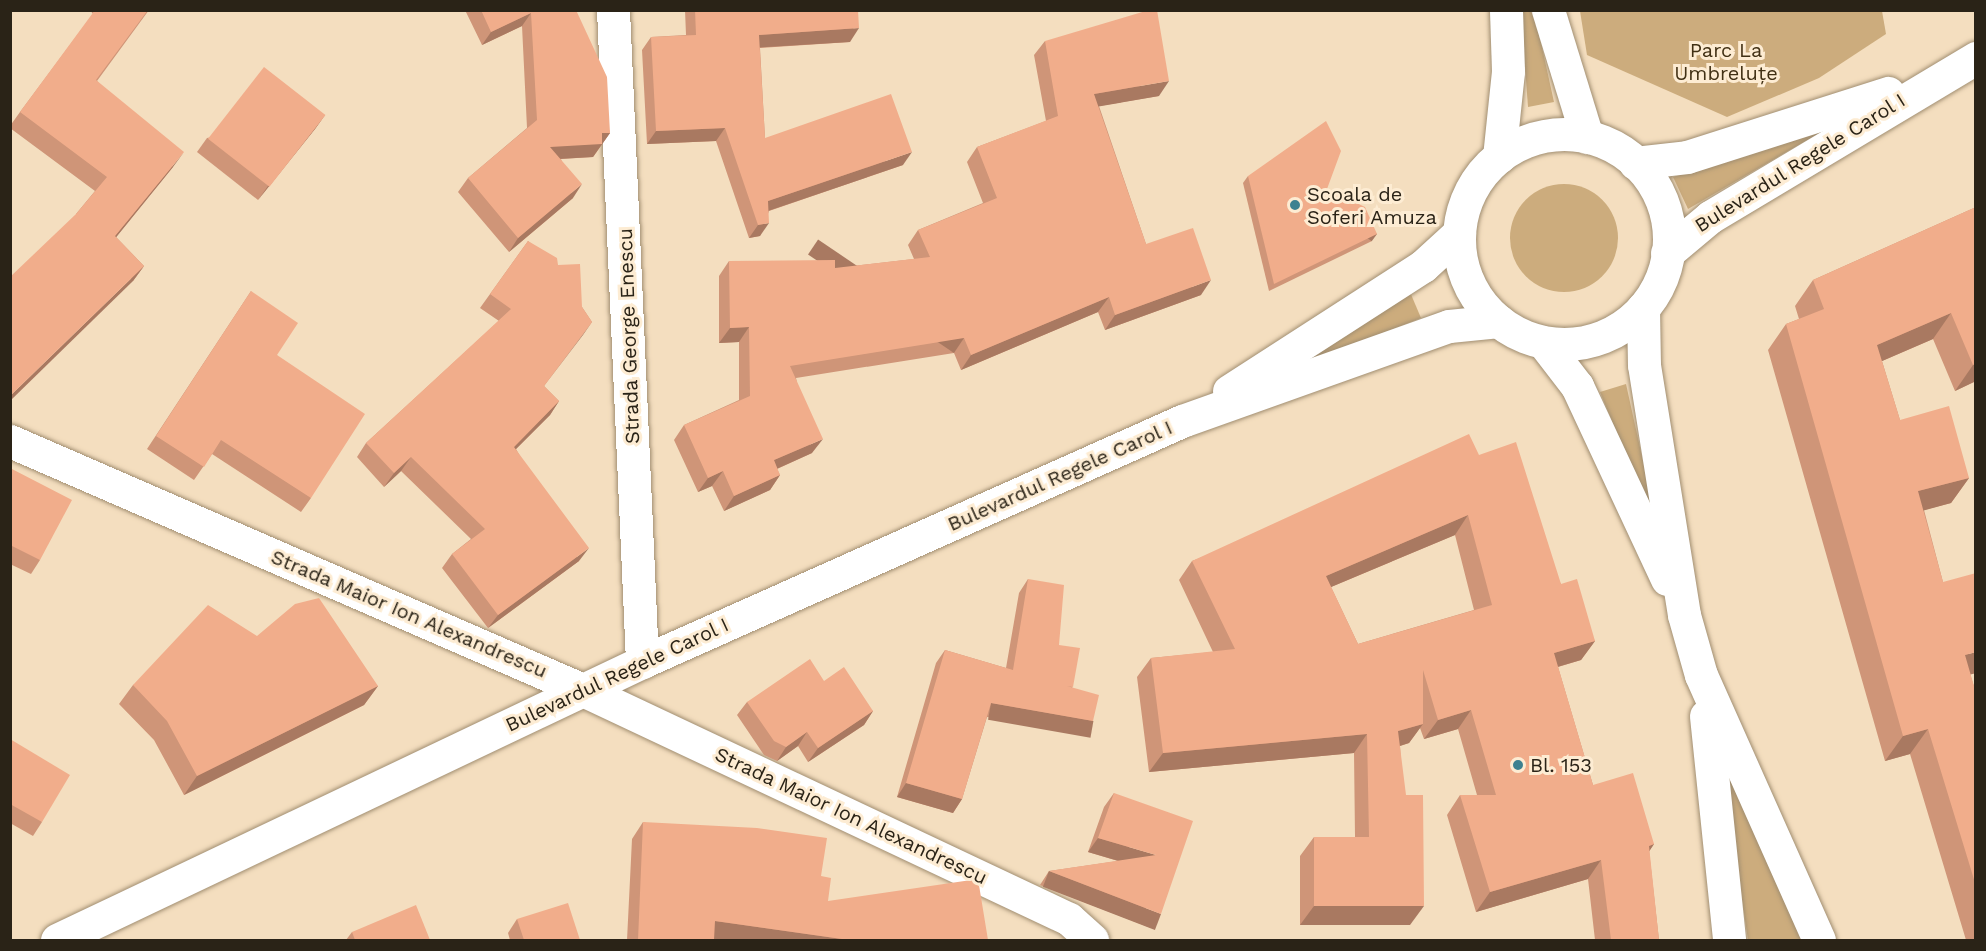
<!DOCTYPE html>
<meta charset="utf-8">
<style>
body{margin:0}
#map{position:relative;width:1986px;height:951px;overflow:hidden;background:#f4debf;font-family:"Work Sans",sans-serif}
div>[style]{position:absolute}
[style*='--x']{left:calc(var(--x)*1px);top:calc(var(--y)*1px);width:calc(var(--w)*1px);rotate:calc(var(--a)*1deg)}
.green>*{inset:0;background:#ccac7d}
.round{border-radius:50%}
.roads{filter:drop-shadow(0 0 2px #a18e71) drop-shadow(0 0 2px #a18e71)}
.minor>*{height:33px;margin:-16.5px;padding:0 16.5px;transform-origin:16.5px;border-radius:16.5px;background:#fff}
.major>*{height:33px;margin:-16.5px;padding:0 16.5px;transform-origin:16.5px;border-radius:16.5px;background:#fff}
.major>.ring{margin:-16.5px;padding:0;box-sizing:content-box;background:none;border:33px solid #fff;border-radius:50%}
.wall>*{inset:0;background:#cf9578}
.shaded-wall>*{inset:0;background:#a97961;transform-origin:0 0}
.building>*{inset:0;background:#f1ad8b;transform-origin:0 0}
.dots>*{width:16px;height:16px;translate:-50% -50%;box-sizing:border-box;border:3px solid #fdecd3;border-radius:50%}
span{translate:-50% -50%;white-space:nowrap;text-align:center;line-height:1.15;-webkit-text-stroke:6px #fdecd3;paint-order:stroke}
.park-label{font-size:20px;color:#413014}
.street-label{font-size:20px;color:#2a2317}
.poi-label{font-size:20px;color:#2a2317}
.left{translate:0 -50%;text-align:left}
.frame{position:absolute;inset:0;border:12px solid #2a2317;pointer-events:none}
</style>
<div id="map">
<div class="green">
<div style="clip-path:polygon(1521px 11px,1534px 11px,1554px 102px,1528px 107px)"></div>
<div style="clip-path:polygon(1580px 11px,1882px 11px,1886px 34px,1819px 78px,1727px 117px,1587px 55px)"></div>
<div style="clip-path:polygon(1833px 125px,1688px 209px,1673px 177px)"></div>
<div class="round" style="left:1510px;top:184px;width:108px;height:108px"></div>
<div style="clip-path:polygon(1410px 292px,1421px 318px,1269px 378px)"></div>
<div style="clip-path:polygon(1626px 384px,1660px 538px,1600px 392px)"></div>
<div style="clip-path:polygon(1720px 749px,1803px 940px,1748px 940px)"></div>
</div>
<div class="roads">
<div class="minor">
<div style="--x:613;--y:10;--w:653;--a:87.45"></div>
<div style="--x:10;--y:441;--w:625;--a:23.49"></div>
<div style="--x:583;--y:690;--w:537;--a:25.23"></div>
<div style="--x:1069;--y:919;--w:31;--a:42"></div>
</div>
<div class="major">
<div style="--x:1548;--y:10;--w:133;--a:72.9"></div>
<div class="ring" style="left:1459px;top:134px;width:177px;height:177px"></div>
<div style="--x:1499;--y:157;--w:86;--a:-84"></div>
<div style="--x:1508;--y:71;--w:61;--a:-91.9"></div>
<div style="--x:1635;--y:163;--w:52;--a:-6.6"></div>
<div style="--x:1687;--y:157;--w:211;--a:-17.7"></div>
<div style="--x:1667;--y:253;--w:56;--a:-39.9"></div>
<div style="--x:1710;--y:217;--w:310;--a:-30.9"></div>
<div style="--x:1643;--y:308;--w:57;--a:89"></div>
<div style="--x:1644;--y:365;--w:253;--a:80.9"></div>
<div style="--x:1684;--y:615;--w:62;--a:74.2"></div>
<div style="--x:1701;--y:675;--w:290;--a:66"></div>
<div style="--x:1543;--y:342;--w:56;--a:52.3"></div>
<div style="--x:1577;--y:386;--w:213;--a:65"></div>
<div style="--x:1229;--y:391;--w:231;--a:-32.8"></div>
<div style="--x:1423;--y:266;--w:49;--a:-42.5"></div>
<div style="--x:1706;--y:716;--w:225;--a:84.1"></div>
<div style="--x:57;--y:940;--w:648;--a:-25.42"></div>
<div style="--x:642;--y:662;--w:591;--a:-24.05"></div>
<div style="--x:1182;--y:421;--w:283;--a:-19.6"></div>
<div style="--x:1449;--y:326;--w:50;--a:-5.7"></div>
</div>
</div>
<div class="wall">
<div style="clip-path:polygon(90px 10px,149px 10px,97px 81px,173px 167px,116px 237px,144px 266px,133px 281px,76px 214px,95px 191px,10px 128px,10px 126px,20px 112px,93px 14px)"></div>
<div style="clip-path:polygon(465px 10px,576px 10px,610px 133px,593px 157px,561px 159px,573px 198px,509px 252px,458px 192px,468px 178px,527px 128px,522px 26px,482px 45px)"></div>
<div style="clip-path:polygon(685px 10px,858px 10px,850px 42px,760px 48px,765px 138px,903px 165px,769px 211px,760px 236px,749px 238px,716px 141px,647px 144px,642px 50px,651px 37px,686px 35px)"></div>
<div style="clip-path:polygon(1045px 41px,1159px 96px,1099px 106px,1146px 244px,1201px 295px,1105px 330px,1098px 312px,961px 370px,954px 353px,796px 378px,812px 453px,777px 469px,780px 475px,770px 490px,724px 511px,712px 486px,698px 492px,674px 440px,684px 425px,739px 400px,739px 342px,719px 343px,719px 276px,729px 261px,835px 268px,914px 259px,908px 245px,918px 230px,983px 203px,967px 162px,977px 147px,1046px 121px,1034px 55px)"></div>
<div style="clip-path:polygon(325px 115px,315px 129px,258px 200px,197px 152px,207px 138px)"></div>
<div style="clip-path:polygon(1248px 176px,1327px 189px,1372px 241px,1269px 291px,1243px 183px)"></div>
<div style="clip-path:polygon(1976px 207px,1976px 381px,1955px 391px,1933px 339px,1882px 361px,1900px 420px,1969px 478px,1951px 503px,1924px 510px,1943px 582px,1976px 673px,1970px 674px,1976px 693px,1976px 940px,1966px 940px,1910px 754px,1885px 761px,1768px 350px,1786px 324px,1799px 319px,1795px 306px,1813px 280px)"></div>
<div style="clip-path:polygon(528px 241px,558px 265px,582px 307px,592px 322px,544px 386px,559px 401px,550px 415px,516px 449px,579px 561px,488px 628px,442px 568px,452px 554px,471px 539px,401px 471px,384px 487px,357px 457px,366px 443px,499px 321px,480px 308px)"></div>
<div style="clip-path:polygon(251px 291px,277px 355px,311px 498px,301px 512px,212px 454px,194px 480px,147px 449px)"></div>
<div style="clip-path:polygon(evenodd,1479px 455px,1561px 584px,1595px 641px,1581px 660px,1558px 667px,1593px 785px,1654px 844px,1649px 851px,1659px 940px,1595px 940px,1588px 879px,1476px 912px,1447px 815px,1460px 795px,1477px 795px,1458px 729px,1424px 739px,1420px 728px,1409px 743px,1400px 746px,1410px 925px,1300px 925px,1300px 856px,1314px 837px,1355px 837px,1354px 753px,1149px 772px,1137px 677px,1151px 658px,1213px 652px,1179px 580px,1192px 561px,1479px 455px,1455px 535px,1474px 610px,1358px 644px,1331px 587px,1455px 535px)"></div>
<div style="clip-path:polygon(10px 468px,40px 560px,31px 574px,10px 564px)"></div>
<div style="clip-path:polygon(1028px 579px,1059px 645px,1072px 687px,1093px 721px,1083px 735px,987px 717px,962px 799px,953px 813px,897px 797px,936px 663px,945px 650px,1006px 668px,1019px 593px)"></div>
<div style="clip-path:polygon(257px 636px,378px 686px,364px 705px,184px 795px,154px 740px,119px 704px,133px 685px)"></div>
<div style="clip-path:polygon(824px 681px,873px 711px,864px 725px,808px 762px,798px 746px,777px 761px,764px 755px,737px 715px,747px 702px)"></div>
<div style="clip-path:polygon(10px 739px,42px 822px,33px 836px,10px 823px)"></div>
<div style="clip-path:polygon(1114px 793px,1151px 928px,1040px 885px,1049px 871px,1118px 861px,1088px 852px,1104px 807px)"></div>
<div style="clip-path:polygon(643px 822px,821px 876px,828px 901px,988px 940px,724px 940px,714px 939px,714px 940px,627px 940px,632px 839px)"></div>
<div style="clip-path:polygon(517px 919px,580px 940px,510px 940px,508px 933px)"></div>
<div style="clip-path:polygon(352px 932px,430px 940px,346px 940px)"></div>
</div>
<div class="shaded-wall">
<div style="clip-path:polygon(531px 13px,522px 26px,482px 45px,491px 32px)"></div>
<div style="clip-path:polygon(859px 28px,850px 42px,750px 48px,759px 35px)"></div>
<div style="clip-path:polygon(1169px 81px,1159px 96px,1084px 109px,1094px 94px)"></div>
<div style="clip-path:polygon(325px 115px,315px 129px,258px 200px,268px 186px)"></div>
<div style="clip-path:polygon(725px 128px,716px 141px,647px 144px,656px 131px)"></div>
<div style="clip-path:polygon(602px 133px,610px 133px,593px 157px,540px 160px,550px 147px)"></div>
<div style="clip-path:polygon(184px 152px,173px 167px,105px 251px,115px 236px)"></div>
<div style="clip-path:polygon(912px 152px,903px 165px,759px 214px,768px 201px)"></div>
<div style="clip-path:polygon(582px 184px,573px 198px,509px 252px,518px 238px)"></div>
<div style="clip-path:polygon(769px 223px,760px 236px,749px 238px,758px 225px)"></div>
<div style="left:1377px;top:234px;width:9px;height:114px;rotate:126deg"></div>
<div style="clip-path:polygon(144px 266px,133px 281px,10px 401px,10px 396px)"></div>
<div style="clip-path:polygon(1211px 280px,1201px 295px,1105px 330px,1115px 315px)"></div>
<div style="clip-path:polygon(1109px 297px,1098px 312px,961px 370px,971px 355px)"></div>
<div style="clip-path:polygon(1951px 313px,1933px 339px,1859px 371px,1877px 345px)"></div>
<div style="clip-path:polygon(592px 322px,583px 335px,534px 399px,544px 386px)"></div>
<div style="clip-path:polygon(749px 327px,739px 342px,719px 343px,730px 328px)"></div>
<div style="left:964px;top:338px;width:18px;height:176px;rotate:124deg"></div>
<div style="clip-path:polygon(1976px 363px,1976px 381px,1955px 391px,1973px 365px)"></div>
<div style="clip-path:polygon(559px 401px,550px 415px,505px 460px,514px 447px)"></div>
<div style="clip-path:polygon(823px 439px,812px 453px,763px 475px,774px 460px)"></div>
<div style="clip-path:polygon(411px 457px,401px 471px,384px 487px,394px 473px)"></div>
<div style="clip-path:polygon(723px 471px,712px 486px,698px 492px,708px 478px)"></div>
<div style="clip-path:polygon(780px 475px,770px 490px,724px 511px,734px 496px)"></div>
<div style="clip-path:polygon(1969px 478px,1951px 503px,1900px 517px,1918px 491px)"></div>
<div style="clip-path:polygon(1468px 515px,1455px 535px,1312px 595px,1326px 576px)"></div>
<div style="clip-path:polygon(589px 548px,579px 561px,488px 628px,498px 615px)"></div>
<div style="clip-path:polygon(1595px 641px,1581px 660px,1540px 672px,1554px 653px)"></div>
<div style="clip-path:polygon(1976px 652px,1976px 673px,1947px 681px,1965px 655px)"></div>
<div style="clip-path:polygon(378px 686px,364px 705px,184px 795px,197px 776px)"></div>
<div style="left:991px;top:703px;width:104px;height:17px;rotate:10deg"></div>
<div style="clip-path:polygon(1471px 710px,1458px 729px,1424px 739px,1438px 720px)"></div>
<div style="clip-path:polygon(873px 711px,864px 725px,808px 762px,818px 748px)"></div>
<div style="clip-path:polygon(1423px 724px,1409px 743px,1384px 751px,1398px 731px)"></div>
<div style="clip-path:polygon(1928px 729px,1910px 754px,1885px 761px,1903px 736px)"></div>
<div style="clip-path:polygon(807px 732px,798px 746px,777px 761px,786px 747px)"></div>
<div style="clip-path:polygon(1367px 734px,1354px 753px,1149px 772px,1163px 753px)"></div>
<div style="clip-path:polygon(906px 783px,962px 799px,953px 813px,897px 797px)"></div>
<div style="clip-path:polygon(1098px 838px,1156px 855px,1146px 869px,1088px 852px)"></div>
<div style="clip-path:polygon(1654px 844px,1641px 864px,1649px 846px)"></div>
<div style="clip-path:polygon(1601px 860px,1588px 879px,1476px 912px,1490px 892px)"></div>
<div style="left:1049px;top:871px;width:120px;height:17px;rotate:21deg"></div>
<div style="clip-path:polygon(1314px 906px,1424px 906px,1410px 925px,1300px 925px)"></div>
<div style="clip-path:polygon(715px 921px,849px 940px,724px 940px,703px 938px)"></div>
</div>
<div class="building">
<div style="clip-path:polygon(95px 10px,148px 10px,96px 80px,184px 152px,115px 236px,144px 266px,10px 396px,10px 277px,76px 214px,107px 177px,20px 112px)"></div>
<div style="clip-path:polygon(481px 10px,576px 10px,607px 77px,610px 133px,602px 133px,602px 144px,550px 147px,582px 184px,518px 238px,468px 178px,537px 120px,531px 13px,491px 32px)"></div>
<div style="clip-path:polygon(695px 10px,858px 10px,859px 28px,759px 35px,765px 138px,891px 94px,912px 152px,768px 201px,769px 223px,758px 225px,725px 128px,656px 131px,651px 37px,696px 35px)"></div>
<div style="clip-path:polygon(1149px 10px,1157px 10px,1169px 81px,1094px 94px,1146px 244px,1193px 228px,1211px 280px,1115px 315px,1109px 297px,971px 355px,964px 338px,790px 366px,823px 439px,774px 460px,780px 475px,734px 496px,723px 471px,708px 478px,684px 425px,750px 396px,749px 327px,730px 328px,729px 261px,835px 260px,835px 268px,930px 257px,918px 230px,997px 198px,977px 147px,1058px 116px,1045px 41px)"></div>
<div style="left:264px;top:67px;width:78px;height:91px;rotate:38deg"></div>
<div style="clip-path:polygon(1326px 121px,1341px 151px,1327px 189px,1365px 207px,1377px 234px,1274px 284px,1248px 176px)"></div>
<div style="clip-path:polygon(1976px 207px,1976px 363px,1973px 365px,1951px 313px,1877px 345px,1900px 420px,1949px 406px,1969px 478px,1918px 491px,1943px 582px,1976px 573px,1976px 652px,1965px 655px,1976px 693px,1976px 886px,1928px 729px,1903px 736px,1786px 324px,1824px 309px,1813px 280px)"></div>
<div style="clip-path:polygon(528px 241px,557px 258px,558px 265px,580px 264px,582px 307px,592px 322px,544px 386px,559px 401px,514px 447px,589px 548px,498px 615px,452px 554px,485px 529px,411px 457px,394px 473px,366px 443px,511px 309px,490px 294px)"></div>
<div style="clip-path:polygon(251px 291px,298px 323px,277px 355px,365px 414px,311px 498px,221px 440px,204px 467px,156px 436px)"></div>
<div style="clip-path:polygon(evenodd,1469px 434px,1479px 455px,1516px 442px,1561px 584px,1577px 579px,1595px 641px,1554px 653px,1593px 785px,1633px 773px,1654px 844px,1649px 846px,1659px 940px,1611px 940px,1601px 860px,1490px 892px,1460px 795px,1496px 795px,1471px 710px,1438px 720px,1423px 670px,1423px 724px,1398px 731px,1406px 795px,1423px 795px,1424px 906px,1314px 906px,1314px 837px,1369px 837px,1367px 734px,1163px 753px,1151px 658px,1235px 649px,1192px 561px,1469px 434px,1468px 515px,1492px 605px,1358px 644px,1326px 576px,1468px 515px)"></div>
<div style="clip-path:polygon(10px 468px,72px 500px,40px 560px,10px 545px)"></div>
<div style="clip-path:polygon(1028px 579px,1064px 585px,1059px 645px,1080px 648px,1073px 687px,1067px 686px,1099px 695px,1093px 721px,991px 703px,962px 799px,906px 783px,945px 650px,1013px 670px)"></div>
<div style="clip-path:polygon(319px 598px,378px 686px,197px 776px,167px 721px,133px 685px,208px 605px,257px 636px,295px 604px)"></div>
<div style="clip-path:polygon(810px 659px,824px 681px,844px 667px,873px 711px,818px 748px,807px 732px,786px 747px,774px 741px,747px 702px)"></div>
<div style="clip-path:polygon(10px 739px,70px 775px,42px 822px,10px 804px)"></div>
<div style="clip-path:polygon(1114px 793px,1193px 821px,1161px 914px,1049px 871px,1156px 855px,1098px 838px)"></div>
<div style="clip-path:polygon(643px 822px,757px 828px,827px 838px,821px 876px,831px 878px,828px 901px,978px 879px,988px 940px,849px 940px,715px 921px,714px 940px,638px 940px)"></div>
<div style="clip-path:polygon(568px 903px,580px 940px,524px 940px,517px 919px)"></div>
<div style="clip-path:polygon(416px 905px,430px 940px,355px 940px,352px 932px)"></div>
</div>
<div class="dots">
<div style="left:1295px;top:205px;background:#3d8190"></div>
<div style="left:1518px;top:765px;background:#3d8190"></div>
</div>
<div class="park-label">
<span style="left:1726px;top:62px">Parc La<br>Umbreluțe</span>
</div>
<div class="street-label">
<span style="left:1800px;top:163px;rotate:-32deg">Bulevardul Regele Carol I</span>
<span style="left:629px;top:336px;rotate:-92deg">Strada George Enescu</span>
<span style="left:1060px;top:476px;rotate:-24deg">Bulevardul Regele Carol I</span>
<span style="left:409px;top:614px;rotate:23deg">Strada Maior Ion Alexandrescu</span>
<span style="left:617px;top:675px;rotate:-25deg">Bulevardul Regele Carol I</span>
<span style="left:851px;top:816px;rotate:25deg">Strada Maior Ion Alexandrescu</span>
</div>
<div class="poi-label">
<span class="left" style="left:1307px;top:206px">Scoala de<br>Soferi Amuza</span>
<span class="left" style="left:1530px;top:765px">Bl. 153</span>
</div>
<div class="frame"></div>
</div>
